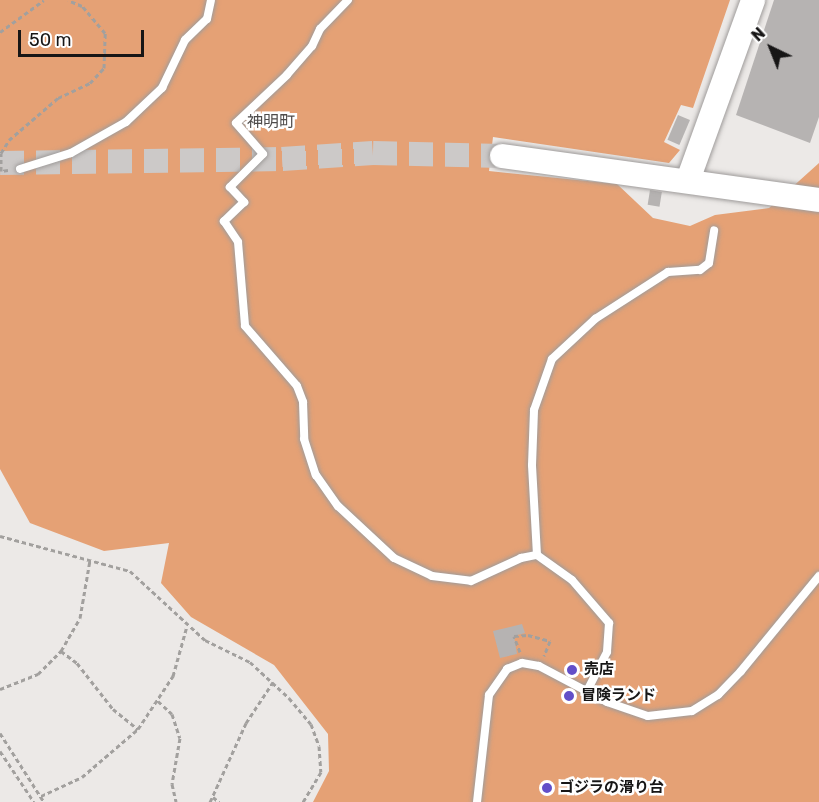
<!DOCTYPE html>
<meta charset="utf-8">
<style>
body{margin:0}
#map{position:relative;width:819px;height:802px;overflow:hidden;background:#ece9e7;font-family:Rubik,"Noto Sans JP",sans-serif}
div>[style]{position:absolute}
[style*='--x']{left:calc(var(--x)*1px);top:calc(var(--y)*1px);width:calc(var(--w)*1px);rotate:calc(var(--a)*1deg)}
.forest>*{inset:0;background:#e5a175}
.building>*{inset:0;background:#b6b3b2;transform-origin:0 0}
.secondary-tunnel>*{height:24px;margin-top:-12px;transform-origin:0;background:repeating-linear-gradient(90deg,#ccc9c8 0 24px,transparent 0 36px)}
.path>*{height:3px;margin-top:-1.5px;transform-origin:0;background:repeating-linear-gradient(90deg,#a2a09e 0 4.5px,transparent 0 7.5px)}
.roads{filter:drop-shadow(0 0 2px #9f9c9b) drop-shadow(0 0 2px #9f9c9b)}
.lane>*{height:8px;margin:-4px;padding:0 4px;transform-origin:4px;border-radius:4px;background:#fff}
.secondary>*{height:24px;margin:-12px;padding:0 12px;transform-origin:12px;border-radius:12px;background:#fff}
.dots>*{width:16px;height:16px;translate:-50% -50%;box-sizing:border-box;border:3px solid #fff;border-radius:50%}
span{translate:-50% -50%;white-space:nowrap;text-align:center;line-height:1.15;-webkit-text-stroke:5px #fff;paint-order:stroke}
.poi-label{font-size:15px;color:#171616;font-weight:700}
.left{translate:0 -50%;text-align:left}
.neighbourhood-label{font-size:16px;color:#4f4c4b}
.north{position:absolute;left:741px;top:18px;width:60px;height:60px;-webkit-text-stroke:4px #fff;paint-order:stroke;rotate:317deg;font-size:16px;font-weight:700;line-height:24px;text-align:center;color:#171616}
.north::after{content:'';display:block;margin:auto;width:21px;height:27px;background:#171616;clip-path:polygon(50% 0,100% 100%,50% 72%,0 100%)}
.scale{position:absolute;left:18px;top:30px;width:126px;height:27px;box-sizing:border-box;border:3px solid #171616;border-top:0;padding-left:8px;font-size:18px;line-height:21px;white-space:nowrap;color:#171616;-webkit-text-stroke:4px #fff;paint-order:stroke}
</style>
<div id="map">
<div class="forest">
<div style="clip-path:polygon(0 0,730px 0,693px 108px,681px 105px,664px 142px,680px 150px,669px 163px,493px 137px,489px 171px,617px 184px,653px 218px,690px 226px,715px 215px,769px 208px,819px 163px,819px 802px,313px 802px,329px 771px,328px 734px,274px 665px,191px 617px,161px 583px,169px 543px,104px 551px,30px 523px,0 469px)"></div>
</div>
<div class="building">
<div style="clip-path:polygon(774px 0,819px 0,819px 117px,810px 143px,736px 115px)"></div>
<div style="left:678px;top:115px;width:13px;height:27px;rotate:23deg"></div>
<div style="left:650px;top:190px;width:12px;height:15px;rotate:9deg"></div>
<div style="clip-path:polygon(522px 624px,525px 633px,514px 636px,517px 654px,500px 658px,493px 631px)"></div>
<div style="left:569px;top:663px;width:13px;height:9px;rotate:29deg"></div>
</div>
<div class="secondary-tunnel">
<div style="--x:0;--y:163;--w:282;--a:-0.8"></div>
<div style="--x:282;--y:159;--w:91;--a:-3.8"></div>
<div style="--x:373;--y:153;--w:129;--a:1.3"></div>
</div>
<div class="path">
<div style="--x:0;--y:32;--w:54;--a:-36"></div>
<div style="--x:8;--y:170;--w:7;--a:172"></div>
<div style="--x:1;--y:171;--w:18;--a:-90"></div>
<div style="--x:1;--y:153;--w:15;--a:-58"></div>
<div style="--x:9;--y:140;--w:65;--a:-40.6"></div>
<div style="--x:58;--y:98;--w:35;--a:-25"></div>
<div style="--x:90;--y:83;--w:21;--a:-47"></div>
<div style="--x:104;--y:68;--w:35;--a:-88"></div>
<div style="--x:105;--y:33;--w:35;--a:-130"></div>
<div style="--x:82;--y:6;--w:15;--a:-157"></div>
<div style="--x:0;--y:536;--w:135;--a:15.1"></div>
<div style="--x:130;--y:571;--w:102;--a:42.6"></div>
<div style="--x:205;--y:640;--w:50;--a:26.1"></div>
<div style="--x:250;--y:662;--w:53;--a:42.7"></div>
<div style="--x:289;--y:698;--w:34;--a:50"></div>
<div style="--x:311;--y:724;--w:23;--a:70"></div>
<div style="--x:319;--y:746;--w:26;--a:86"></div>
<div style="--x:321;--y:772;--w:35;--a:121"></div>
<div style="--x:61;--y:651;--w:20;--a:37"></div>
<div style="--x:77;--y:663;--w:58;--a:52"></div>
<div style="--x:113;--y:709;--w:32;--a:39"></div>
<div style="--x:520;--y:652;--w:17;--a:-111"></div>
<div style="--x:514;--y:636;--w:14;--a:-4"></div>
<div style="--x:528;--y:635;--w:23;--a:15"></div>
<div style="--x:550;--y:641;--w:16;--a:112"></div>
<div style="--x:0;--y:689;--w:41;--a:-21.5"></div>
<div style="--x:38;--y:674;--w:33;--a:-45"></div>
<div style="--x:61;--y:651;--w:38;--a:-60"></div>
<div style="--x:80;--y:618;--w:59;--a:-80.2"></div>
<div style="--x:158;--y:701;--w:19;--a:43"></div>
<div style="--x:172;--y:714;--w:25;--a:72"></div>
<div style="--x:180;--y:738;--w:47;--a:99.9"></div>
<div style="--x:172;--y:784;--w:18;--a:77"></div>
<div style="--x:0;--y:733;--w:82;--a:57.5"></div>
<div style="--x:0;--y:751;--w:61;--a:56.3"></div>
<div style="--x:41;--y:796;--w:45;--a:-24.9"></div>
<div style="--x:82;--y:777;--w:74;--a:-40.6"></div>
<div style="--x:138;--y:729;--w:64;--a:-56.6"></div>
<div style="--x:173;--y:676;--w:52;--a:-74.4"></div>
<div style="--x:213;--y:797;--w:8;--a:40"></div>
<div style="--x:210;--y:802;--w:87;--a:-65.5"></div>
<div style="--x:246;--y:723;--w:49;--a:-56.6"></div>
</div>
<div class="roads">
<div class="lane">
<div style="--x:348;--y:0;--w:40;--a:134"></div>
<div style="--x:320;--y:29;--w:19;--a:115"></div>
<div style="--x:312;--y:46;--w:38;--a:131"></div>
<div style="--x:287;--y:75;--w:70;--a:136.7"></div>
<div style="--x:236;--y:123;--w:41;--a:48.9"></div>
<div style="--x:263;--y:154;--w:47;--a:135"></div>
<div style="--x:230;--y:187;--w:21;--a:47"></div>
<div style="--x:244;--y:202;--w:28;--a:136"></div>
<div style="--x:224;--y:221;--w:25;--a:56"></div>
<div style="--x:238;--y:242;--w:84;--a:85.2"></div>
<div style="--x:245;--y:326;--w:79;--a:49.1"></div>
<div style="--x:297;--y:386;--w:17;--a:69"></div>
<div style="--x:303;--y:402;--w:37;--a:88"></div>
<div style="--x:304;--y:439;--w:38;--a:72"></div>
<div style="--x:316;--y:475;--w:38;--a:55"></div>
<div style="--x:338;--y:506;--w:76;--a:42.9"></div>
<div style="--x:394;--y:558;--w:42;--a:25.3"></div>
<div style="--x:432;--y:576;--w:39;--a:7"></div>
<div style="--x:471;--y:581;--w:55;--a:-24.7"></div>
<div style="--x:521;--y:558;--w:16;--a:-11"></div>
<div style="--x:537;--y:555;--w:43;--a:35.5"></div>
<div style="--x:572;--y:580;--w:57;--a:49.3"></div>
<div style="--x:609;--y:623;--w:29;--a:94"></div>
<div style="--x:607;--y:652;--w:44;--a:117.1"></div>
<div style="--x:20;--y:169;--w:53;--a:-17.4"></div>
<div style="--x:71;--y:153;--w:63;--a:-29.4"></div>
<div style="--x:126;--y:122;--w:50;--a:-43.4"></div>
<div style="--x:162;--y:88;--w:53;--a:-64.4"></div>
<div style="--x:185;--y:40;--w:30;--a:-44"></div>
<div style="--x:207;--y:19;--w:19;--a:-78"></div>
<div style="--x:537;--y:555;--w:90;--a:-93.2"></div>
<div style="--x:532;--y:465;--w:55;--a:-87.9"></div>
<div style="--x:534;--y:410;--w:54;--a:-70.6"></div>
<div style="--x:552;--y:359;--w:59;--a:-42.9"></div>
<div style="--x:595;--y:319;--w:87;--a:-32.8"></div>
<div style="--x:668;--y:272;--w:32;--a:-4"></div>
<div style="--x:700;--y:270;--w:11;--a:-38"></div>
<div style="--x:709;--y:263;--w:33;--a:-81"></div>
<div style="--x:477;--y:802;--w:108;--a:-83.6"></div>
<div style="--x:489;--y:695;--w:32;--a:-55"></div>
<div style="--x:507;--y:669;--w:16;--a:-22"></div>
<div style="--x:522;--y:663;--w:17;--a:10"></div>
<div style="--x:539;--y:666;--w:77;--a:27.9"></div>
<div style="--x:607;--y:702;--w:43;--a:18.9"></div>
<div style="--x:648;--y:716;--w:44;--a:-6.5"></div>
<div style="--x:692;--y:711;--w:31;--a:-32"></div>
<div style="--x:718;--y:695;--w:33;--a:-46"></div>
<div style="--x:741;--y:671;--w:123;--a:-50.6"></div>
</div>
<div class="secondary">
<div style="--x:502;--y:156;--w:320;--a:7.9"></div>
<div style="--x:688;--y:180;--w:191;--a:-70.1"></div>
</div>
</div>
<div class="dots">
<div style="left:572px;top:670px;background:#634fc8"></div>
<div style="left:569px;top:696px;background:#634fc8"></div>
<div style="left:547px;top:788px;background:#634fc8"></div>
</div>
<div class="poi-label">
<span class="left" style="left:584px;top:670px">売店</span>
<span class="left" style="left:581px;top:696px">冒険ランド</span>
<span class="left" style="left:559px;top:788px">ゴジラの滑り台</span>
</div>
<div class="neighbourhood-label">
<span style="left:271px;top:122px">神明町</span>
</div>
<div class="north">N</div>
<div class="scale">50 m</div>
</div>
